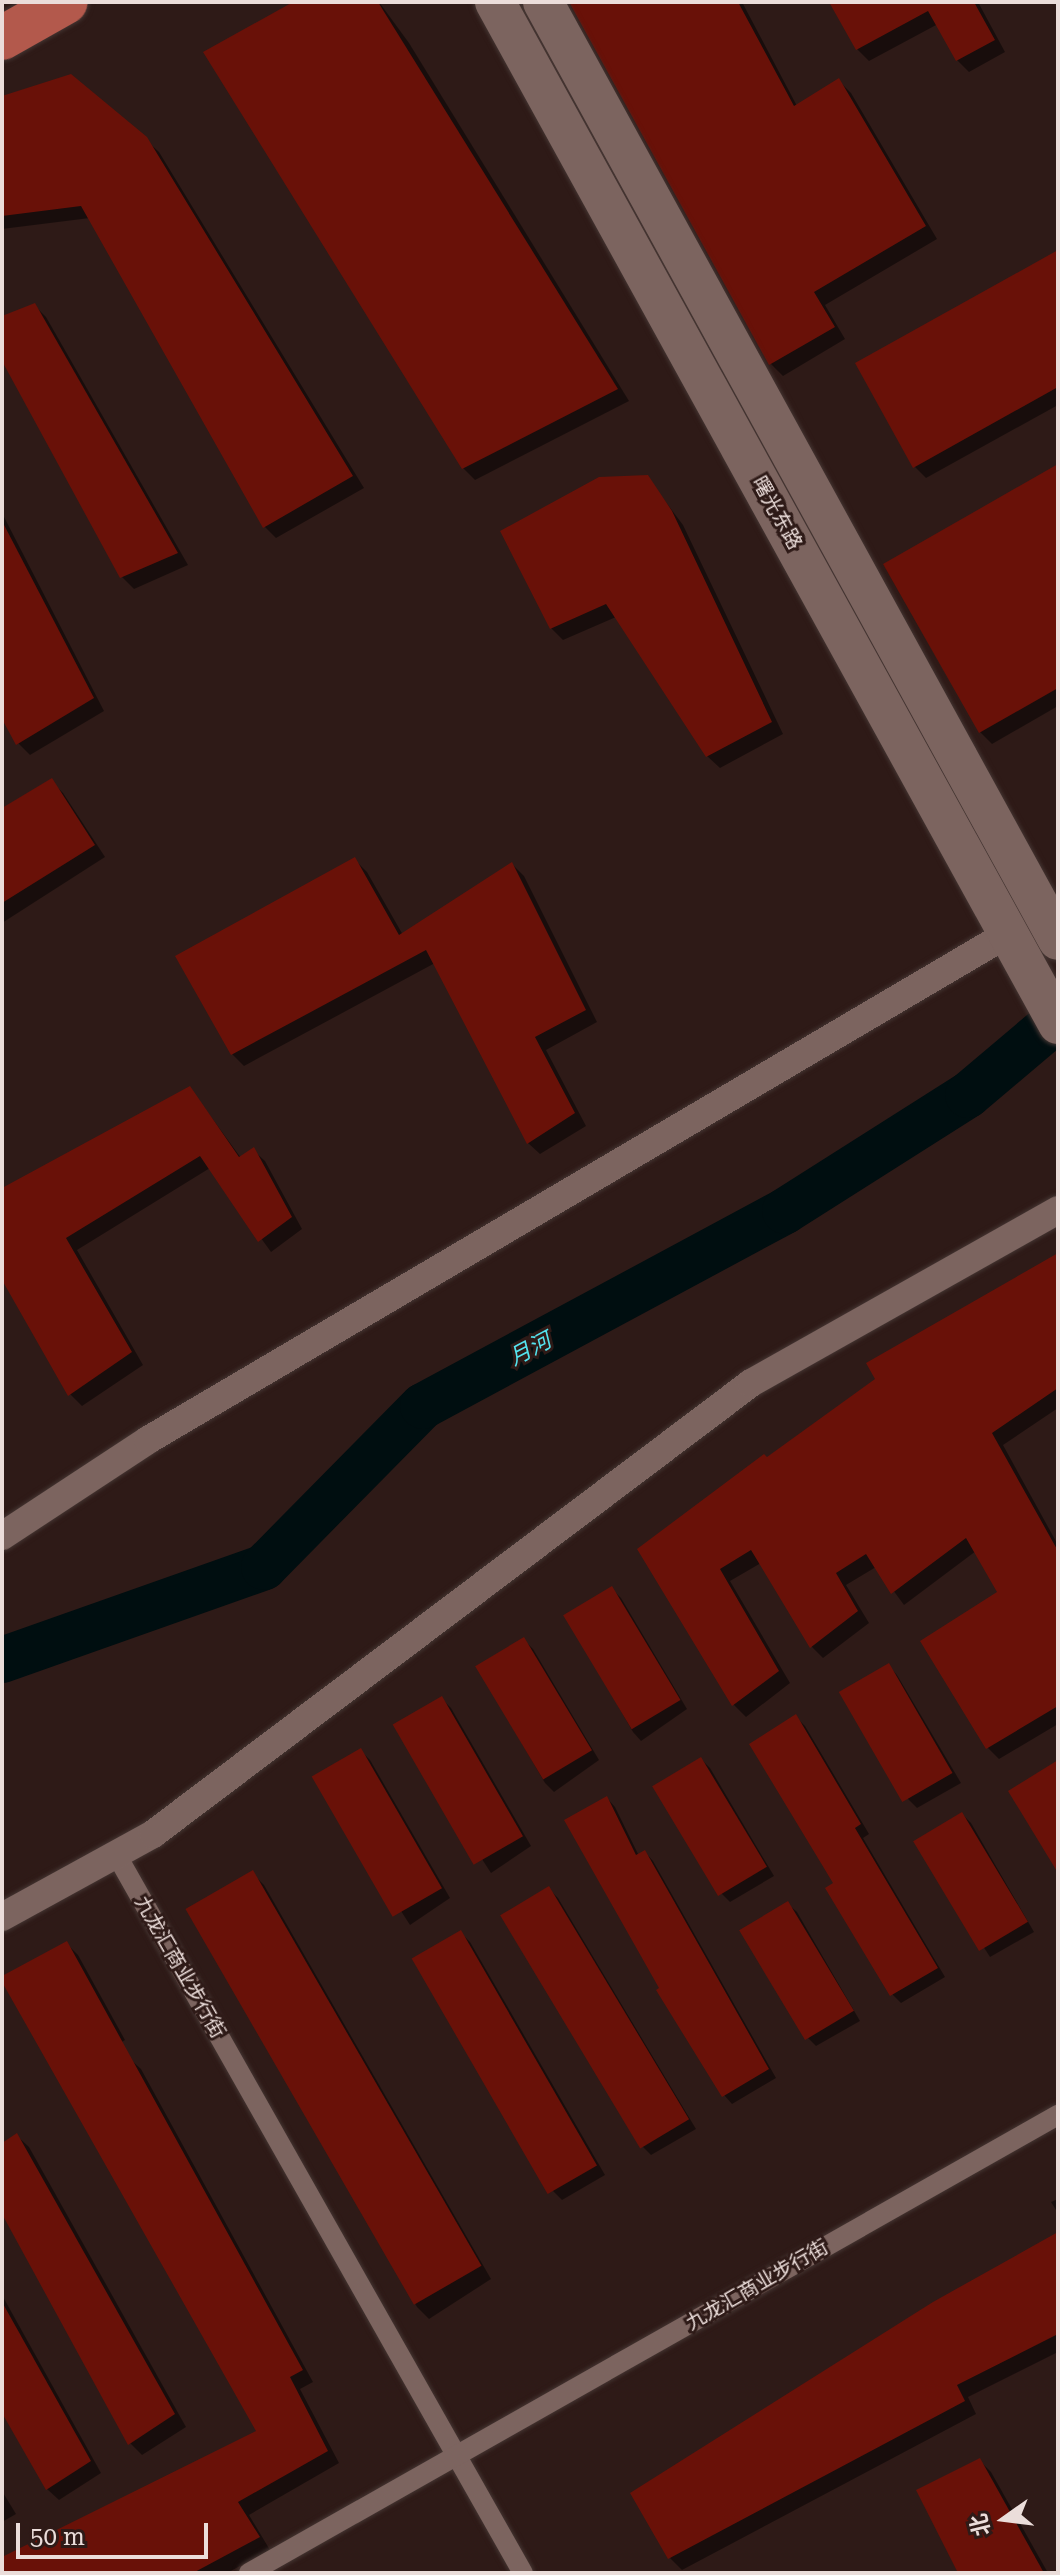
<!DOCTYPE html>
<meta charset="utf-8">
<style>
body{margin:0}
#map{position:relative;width:1060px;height:2575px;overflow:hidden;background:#2e1a17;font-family:"Roboto Serif","Noto Sans SC",serif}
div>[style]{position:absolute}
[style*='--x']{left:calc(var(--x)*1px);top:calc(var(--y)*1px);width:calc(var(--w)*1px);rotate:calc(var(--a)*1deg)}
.shadow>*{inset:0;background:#0007}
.river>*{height:46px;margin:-23px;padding:0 23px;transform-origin:23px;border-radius:23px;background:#000e10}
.building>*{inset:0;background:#691108;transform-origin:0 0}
.roads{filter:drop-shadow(0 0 2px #443532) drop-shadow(0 0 2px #443532)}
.pedestrian>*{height:20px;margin:-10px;padding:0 10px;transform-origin:10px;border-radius:10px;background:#7c645f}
.minor>*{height:28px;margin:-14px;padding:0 14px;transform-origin:14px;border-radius:14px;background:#7c645f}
.secondary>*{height:40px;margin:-20px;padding:0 20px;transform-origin:20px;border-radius:20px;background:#7c645f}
.primary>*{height:44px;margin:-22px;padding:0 22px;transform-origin:22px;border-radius:22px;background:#b3594c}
span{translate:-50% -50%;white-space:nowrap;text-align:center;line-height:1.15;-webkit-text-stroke:6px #2e1a17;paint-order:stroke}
.street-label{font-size:20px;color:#ebddda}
.water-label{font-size:22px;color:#54e4ef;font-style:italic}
.frame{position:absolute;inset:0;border:4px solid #ebddda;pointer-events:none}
.north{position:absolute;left:964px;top:2479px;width:80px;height:80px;-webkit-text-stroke:6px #2e1a17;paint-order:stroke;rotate:256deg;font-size:22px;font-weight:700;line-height:32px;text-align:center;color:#ebddda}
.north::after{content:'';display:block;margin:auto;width:28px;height:36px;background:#ebddda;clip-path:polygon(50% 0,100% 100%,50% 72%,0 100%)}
.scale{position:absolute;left:16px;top:2523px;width:192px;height:36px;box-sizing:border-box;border:4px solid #ebddda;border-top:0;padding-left:10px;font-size:24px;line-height:28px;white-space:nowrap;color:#ebddda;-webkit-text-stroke:6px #2e1a17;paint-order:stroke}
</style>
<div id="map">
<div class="shadow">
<div style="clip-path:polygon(297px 2px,379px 2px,409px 43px,629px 401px,475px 480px,463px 468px)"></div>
<div style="clip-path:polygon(572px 2px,742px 2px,797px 106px,839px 81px,851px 93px,937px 239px,825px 305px,845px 339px,783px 376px,771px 364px)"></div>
<div style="clip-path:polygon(832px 2px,978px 2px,1005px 52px,969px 72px,957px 60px,938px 24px,869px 61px,857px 49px)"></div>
<div style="clip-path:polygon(2px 98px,145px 139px,159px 152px,364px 488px,276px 538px,264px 526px,90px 218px,2px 229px)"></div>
<div style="clip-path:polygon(1058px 252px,1058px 405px,926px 478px,914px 466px)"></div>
<div style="clip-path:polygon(34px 305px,46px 317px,188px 565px,134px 589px,122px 577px,2px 357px,2px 318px)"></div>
<div style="clip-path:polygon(1058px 467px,1058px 706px,992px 744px,980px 732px)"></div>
<div style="clip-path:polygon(647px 477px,683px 525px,783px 734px,720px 768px,707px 756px,616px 617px,563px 640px,551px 628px)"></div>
<div style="clip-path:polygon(2px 513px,104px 711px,30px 755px,18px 743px,2px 715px)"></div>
<div style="clip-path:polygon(51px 781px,63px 793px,105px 857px,2px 923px,2px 810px)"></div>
<div style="clip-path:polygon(355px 860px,367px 872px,403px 935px,512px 864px,524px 876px,597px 1022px,546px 1050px,586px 1126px,540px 1154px,528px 1143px,435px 963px,244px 1066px,232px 1054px)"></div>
<div style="clip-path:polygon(190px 1088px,241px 1158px,253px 1150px,265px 1161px,302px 1229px,271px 1252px,210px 1168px,77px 1250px,143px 1365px,82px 1406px,70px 1394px,2px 1276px,2px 1190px)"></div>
<div style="clip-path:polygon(1058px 1255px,1058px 1408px,1003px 1445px,1058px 1545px,1058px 1724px,999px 1759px,987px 1747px,1000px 1593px,976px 1551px,904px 1605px,876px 1567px,846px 1585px,869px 1623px,823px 1658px,812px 1647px,761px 1563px,730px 1581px,790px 1683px,746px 1717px,734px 1705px,640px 1549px)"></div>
<div style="clip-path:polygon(612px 1589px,621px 1598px,687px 1709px,641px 1741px,633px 1732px,567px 1617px)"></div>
<div style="clip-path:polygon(524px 1640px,533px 1649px,599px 1760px,554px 1792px,545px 1783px,478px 1668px)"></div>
<div style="clip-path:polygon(889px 1666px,897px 1675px,961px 1783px,917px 1808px,908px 1799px)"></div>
<div style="clip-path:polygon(442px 1699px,451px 1708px,531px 1846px,491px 1873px,397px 1728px)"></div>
<div style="clip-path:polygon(796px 1717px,805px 1726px,869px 1834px,863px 1838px,945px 1977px,901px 2003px,892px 1994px,836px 1884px)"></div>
<div style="clip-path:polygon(361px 1751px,370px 1760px,450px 1898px,410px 1925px,316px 1779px)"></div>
<div style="clip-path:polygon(701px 1759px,710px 1768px,774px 1876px,730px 1902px,721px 1893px)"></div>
<div style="clip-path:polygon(607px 1798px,615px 1807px,639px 1856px,645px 1852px,653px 1861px,776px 2078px,732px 2104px,724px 2095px)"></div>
<div style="clip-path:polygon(962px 1814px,971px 1823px,1034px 1932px,990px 1957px,917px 1843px)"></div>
<div style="clip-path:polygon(252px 1873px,264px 1885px,491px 2279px,429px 2319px,417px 2307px,192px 1914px)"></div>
<div style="clip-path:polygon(549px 1889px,558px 1898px,696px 2129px,651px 2155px,642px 2146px)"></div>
<div style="clip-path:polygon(788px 1904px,797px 1912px,860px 2021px,816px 2046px,807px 2037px)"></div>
<div style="clip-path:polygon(461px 1933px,470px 1942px,605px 2175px,562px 2200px,553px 2191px)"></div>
<div style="clip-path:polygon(66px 1943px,78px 1955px,125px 2040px,63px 2078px,2px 1978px)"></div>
<div style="clip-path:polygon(129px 2058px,141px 2069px,313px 2382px,300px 2389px,339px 2463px,249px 2515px,270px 2550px,227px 2573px,2px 2573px,2px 2559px,259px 2431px)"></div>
<div style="clip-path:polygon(17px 2136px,29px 2147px,186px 2427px,142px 2455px,130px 2443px,2px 2210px,2px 2146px)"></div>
<div style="clip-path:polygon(1058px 2199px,1058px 2213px,1051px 2202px)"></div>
<div style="clip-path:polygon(1058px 2234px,1058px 2352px,968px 2397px,976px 2414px,682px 2570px,670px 2558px)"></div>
<div style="clip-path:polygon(2px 2295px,101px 2473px,59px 2500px,47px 2489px,2px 2409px)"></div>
<div style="clip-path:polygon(979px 2460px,991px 2472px,1048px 2573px,960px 2573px)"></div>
<div style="clip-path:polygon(2px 2491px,16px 2514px,2px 2522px)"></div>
</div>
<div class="river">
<div style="--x:2;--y:1660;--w:278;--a:-19.5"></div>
<div style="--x:264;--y:1567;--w:226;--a:-45.4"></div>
<div style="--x:423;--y:1406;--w:411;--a:-28.3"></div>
<div style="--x:785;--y:1211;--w:217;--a:-32.4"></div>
<div style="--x:968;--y:1095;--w:118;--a:-40.2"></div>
</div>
<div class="building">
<div style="clip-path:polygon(293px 2px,378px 2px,618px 389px,462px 469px,203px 52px)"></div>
<div style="clip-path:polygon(569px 2px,738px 2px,794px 106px,839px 78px,926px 226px,814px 292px,835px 327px,769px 365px)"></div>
<div style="clip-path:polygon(829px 2px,974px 2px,995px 40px,956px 61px,928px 11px,856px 50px)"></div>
<div style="clip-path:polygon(71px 74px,147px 137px,353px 476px,263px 528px,81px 206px,2px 216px,2px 96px)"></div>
<div style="clip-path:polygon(1058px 250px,1058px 387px,913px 468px,855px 363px)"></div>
<div style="clip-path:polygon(35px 303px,178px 553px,120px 578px,2px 361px,2px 316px)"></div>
<div style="clip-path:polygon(1058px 464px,1058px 688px,979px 733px,883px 564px)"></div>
<div style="clip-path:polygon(648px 475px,672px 511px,772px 722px,706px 757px,606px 604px,550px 629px,500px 531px,599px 477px)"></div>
<div style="clip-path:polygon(2px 521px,94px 698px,16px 745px,2px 719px)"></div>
<div style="clip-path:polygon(52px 778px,95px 845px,2px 903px,2px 808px)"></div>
<div style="clip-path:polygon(355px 857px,399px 935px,512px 862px,586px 1010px,535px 1037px,575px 1113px,527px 1144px,426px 950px,231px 1055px,175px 956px)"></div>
<div style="clip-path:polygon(190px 1086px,239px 1157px,254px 1147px,292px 1217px,258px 1242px,200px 1156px,66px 1238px,132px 1352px,68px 1396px,2px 1280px,2px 1188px)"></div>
<div style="clip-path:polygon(1058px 1253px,1058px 1388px,992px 1433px,1058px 1551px,1058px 1706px,986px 1749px,920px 1641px,997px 1592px,966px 1538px,891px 1594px,866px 1554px,836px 1573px,858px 1611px,810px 1648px,751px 1550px,720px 1569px,779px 1671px,732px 1706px,637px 1549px,764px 1454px,767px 1457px,875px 1379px,866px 1363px)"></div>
<div style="left:612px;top:1586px;width:133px;height:57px;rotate:59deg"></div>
<div style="left:524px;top:1637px;width:132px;height:57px;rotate:59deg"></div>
<div style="left:889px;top:1663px;width:127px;height:58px;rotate:60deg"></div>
<div style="left:442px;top:1696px;width:162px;height:57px;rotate:60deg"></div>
<div style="clip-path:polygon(796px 1714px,861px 1824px,855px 1828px,938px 1968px,890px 1996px,825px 1888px,833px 1883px,749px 1744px)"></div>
<div style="left:361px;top:1748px;width:162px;height:57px;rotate:60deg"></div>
<div style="left:701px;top:1757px;width:128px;height:57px;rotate:59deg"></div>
<div style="clip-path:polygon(1058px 1760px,1058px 1873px,1008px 1791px)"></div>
<div style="clip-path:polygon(607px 1796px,636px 1855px,645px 1850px,769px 2069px,722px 2097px,656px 1990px,659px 1988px,564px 1820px)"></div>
<div style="left:962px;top:1812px;width:128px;height:57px;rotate:59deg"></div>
<div style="left:253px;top:1870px;width:457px;height:78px;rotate:60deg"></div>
<div style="left:549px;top:1886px;width:272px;height:57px;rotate:59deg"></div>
<div style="left:788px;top:1901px;width:128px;height:57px;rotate:59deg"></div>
<div style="left:461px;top:1930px;width:272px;height:57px;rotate:60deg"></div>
<div style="clip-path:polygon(67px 1941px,303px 2370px,290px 2377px,328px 2451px,238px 2502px,260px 2537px,193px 2573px,2px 2573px,2px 2557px,256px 2431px,2px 1982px,2px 1976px)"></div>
<div style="clip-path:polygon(17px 2133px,175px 2414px,128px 2445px,2px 2214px,2px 2143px)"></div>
<div style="clip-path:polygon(1058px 2232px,1058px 2334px,957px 2385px,965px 2401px,668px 2559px,630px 2493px,933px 2302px)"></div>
<div style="clip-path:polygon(2px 2302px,91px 2461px,46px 2490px,2px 2413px)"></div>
<div style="clip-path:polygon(980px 2458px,1044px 2573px,958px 2573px,916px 2490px)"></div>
</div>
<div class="roads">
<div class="pedestrian">
<div style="--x:116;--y:1854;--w:826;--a:60.49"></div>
<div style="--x:249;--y:2573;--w:930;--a:-29.52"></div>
</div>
<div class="minor">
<div style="--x:2;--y:1536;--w:175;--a:-33.3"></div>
<div style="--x:148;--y:1440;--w:999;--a:-30.49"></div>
<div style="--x:2;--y:1917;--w:172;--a:-28.8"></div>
<div style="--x:153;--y:1834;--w:749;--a:-37.02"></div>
<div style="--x:751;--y:1383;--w:352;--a:-29.4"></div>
</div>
<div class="secondary">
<div style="--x:495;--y:2;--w:1167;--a:61.15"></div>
<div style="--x:543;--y:2;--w:1070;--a:61.23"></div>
</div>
<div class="primary">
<div style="--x:2;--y:38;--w:73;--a:-29.4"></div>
</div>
</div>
<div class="street-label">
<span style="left:777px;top:513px;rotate:61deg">曙光东路</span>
<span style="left:180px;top:1967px;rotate:60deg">九龙汇商业步行街</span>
<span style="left:757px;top:2285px;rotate:-30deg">九龙汇商业步行街</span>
</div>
<div class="water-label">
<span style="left:530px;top:1349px;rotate:-28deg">月河</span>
</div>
<div class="frame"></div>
<div class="north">北</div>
<div class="scale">50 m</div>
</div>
